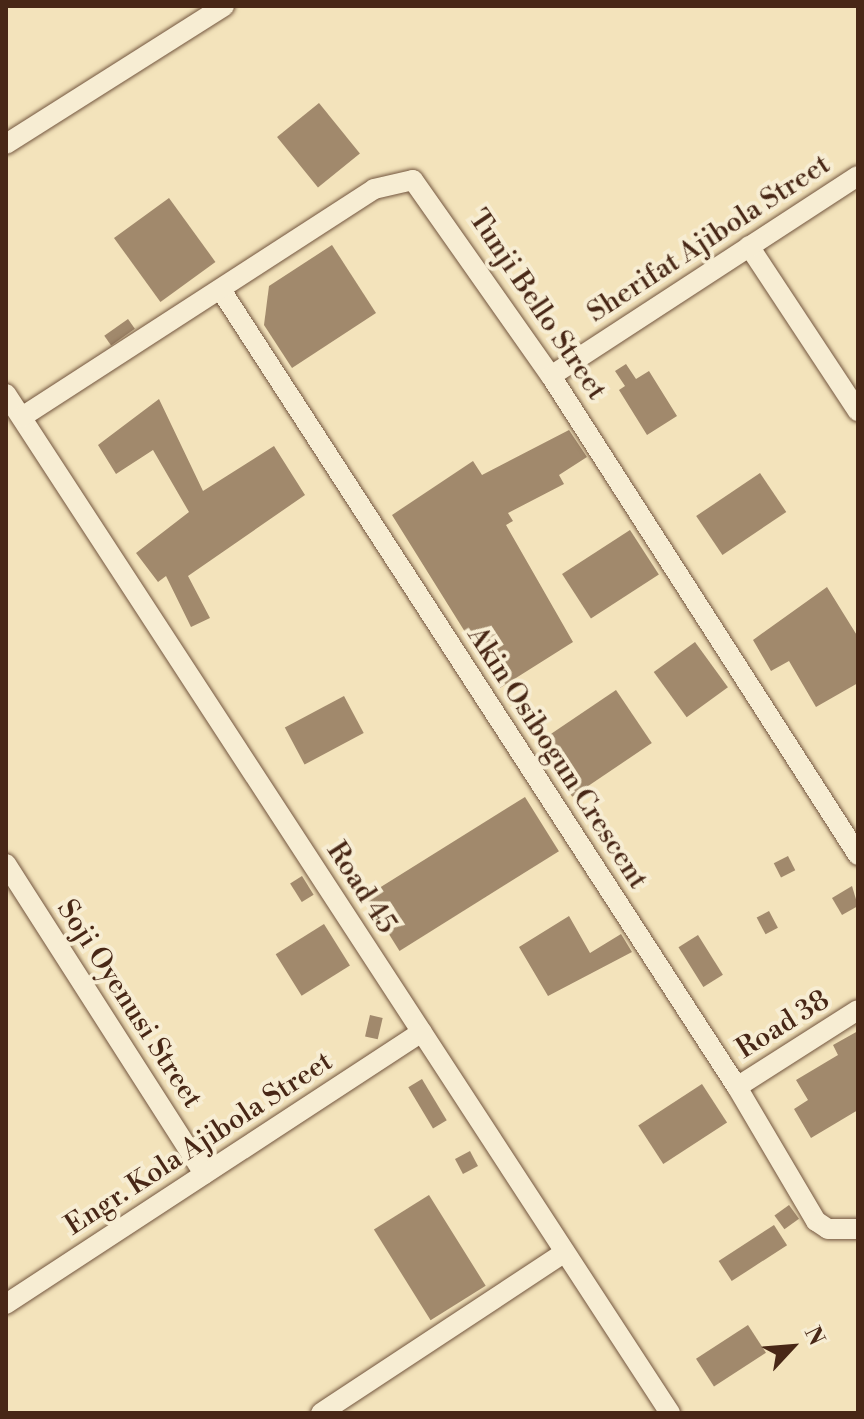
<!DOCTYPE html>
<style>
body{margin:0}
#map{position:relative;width:864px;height:1419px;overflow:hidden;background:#f3e3bb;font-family:"Libre Bodoni",serif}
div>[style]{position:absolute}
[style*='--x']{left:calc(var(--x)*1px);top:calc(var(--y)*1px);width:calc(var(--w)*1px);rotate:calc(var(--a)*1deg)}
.building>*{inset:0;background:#a1896c;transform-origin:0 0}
.roads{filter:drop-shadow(0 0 2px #73563f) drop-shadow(0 0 2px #73563f)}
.street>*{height:20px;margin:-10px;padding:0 10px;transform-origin:10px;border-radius:10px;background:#f7edd3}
span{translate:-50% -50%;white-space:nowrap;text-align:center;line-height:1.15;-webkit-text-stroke:8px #f7edd3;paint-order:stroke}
.street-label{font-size:28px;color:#482716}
.frame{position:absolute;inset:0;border:8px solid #482716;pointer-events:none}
.north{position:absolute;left:752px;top:1307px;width:80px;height:80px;-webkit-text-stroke:6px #f7edd3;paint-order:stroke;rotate:64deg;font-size:22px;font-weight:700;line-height:32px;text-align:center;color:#482716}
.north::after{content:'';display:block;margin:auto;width:28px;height:36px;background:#482716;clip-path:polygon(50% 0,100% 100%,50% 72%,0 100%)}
</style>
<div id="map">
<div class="building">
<div style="left:319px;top:103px;width:65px;height:54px;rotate:51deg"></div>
<div style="left:169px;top:198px;width:79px;height:68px;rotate:54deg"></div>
<div style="clip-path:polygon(332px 245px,376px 313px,292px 368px,264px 325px,269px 286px)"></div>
<div style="left:128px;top:319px;width:12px;height:29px;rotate:55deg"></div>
<div style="clip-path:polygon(626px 364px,636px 379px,649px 371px,677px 416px,647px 435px,619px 390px,625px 386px,615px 371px)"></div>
<div style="clip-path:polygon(159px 399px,203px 491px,274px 446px,305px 495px,188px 576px,210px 618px,191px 627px,166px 576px,158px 582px,136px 553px,189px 512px,153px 450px,116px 474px,98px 445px)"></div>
<div style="clip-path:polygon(569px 430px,587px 457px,559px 475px,564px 484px,508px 513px,513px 521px,506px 525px,573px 642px,500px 688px,392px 515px,473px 461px,482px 475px)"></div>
<div style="left:760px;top:473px;width:47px;height:77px;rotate:56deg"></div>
<div style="left:630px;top:530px;width:53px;height:81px;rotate:57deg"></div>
<div style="clip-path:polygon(827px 587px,858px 637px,858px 683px,816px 707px,789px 661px,771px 671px,753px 640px)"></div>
<div style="left:695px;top:642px;width:56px;height:51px;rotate:54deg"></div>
<div style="left:616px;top:690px;width:64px;height:96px;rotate:56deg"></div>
<div style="left:344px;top:696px;width:42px;height:67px;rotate:62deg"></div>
<div style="left:525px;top:797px;width:64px;height:188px;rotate:58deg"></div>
<div style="left:788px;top:856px;width:16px;height:16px;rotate:63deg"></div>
<div style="left:302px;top:876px;width:22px;height:14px;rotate:58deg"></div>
<div style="clip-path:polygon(852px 886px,858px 906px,842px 915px,832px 898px)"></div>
<div style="left:769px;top:911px;width:19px;height:14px;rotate:62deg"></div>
<div style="clip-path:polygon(569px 916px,590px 953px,621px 934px,632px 952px,548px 996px,519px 947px)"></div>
<div style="left:324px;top:924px;width:49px;height:57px;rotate:58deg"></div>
<div style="left:698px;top:935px;width:47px;height:23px;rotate:58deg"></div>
<div style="left:370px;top:1015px;width:13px;height:22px;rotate:13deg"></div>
<div style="clip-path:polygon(858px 1031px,858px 1110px,811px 1138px,794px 1109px,808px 1100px,796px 1080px,838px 1055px,833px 1045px)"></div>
<div style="left:422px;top:1079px;width:48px;height:16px;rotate:59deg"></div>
<div style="left:702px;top:1084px;width:46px;height:76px;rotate:57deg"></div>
<div style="left:470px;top:1151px;width:17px;height:17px;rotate:62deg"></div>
<div style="left:429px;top:1195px;width:107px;height:65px;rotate:58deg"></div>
<div style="left:789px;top:1205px;width:17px;height:18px;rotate:54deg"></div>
<div style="left:774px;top:1225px;width:24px;height:66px;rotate:57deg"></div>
<div style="left:748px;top:1325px;width:33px;height:62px;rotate:57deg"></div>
</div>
<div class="roads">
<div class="street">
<div style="--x:6;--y:144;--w:258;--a:-32.3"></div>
<div style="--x:749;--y:246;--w:198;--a:56.6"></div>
<div style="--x:221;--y:290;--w:949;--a:57.08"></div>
<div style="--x:737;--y:1087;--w:156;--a:59.5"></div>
<div style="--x:816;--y:1221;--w:14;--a:34"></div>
<div style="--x:828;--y:1229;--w:30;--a:0"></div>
<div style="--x:551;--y:376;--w:366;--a:-33.1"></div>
<div style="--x:6;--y:394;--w:1216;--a:56.91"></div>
<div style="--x:22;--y:417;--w:419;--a:-32.9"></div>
<div style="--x:374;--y:189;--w:40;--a:-13"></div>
<div style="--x:413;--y:180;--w:240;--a:54.9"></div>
<div style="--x:551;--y:376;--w:569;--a:57.34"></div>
<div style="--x:6;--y:864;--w:368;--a:57.4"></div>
<div style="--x:737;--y:1087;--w:143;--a:-32.5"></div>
<div style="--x:6;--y:1304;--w:497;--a:-33.2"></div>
<div style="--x:321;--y:1413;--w:292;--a:-33.4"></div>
</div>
</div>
<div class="street-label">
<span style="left:709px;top:239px;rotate:-33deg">Sherifat Ajibola Street</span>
<span style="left:537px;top:305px;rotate:56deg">Tunji Bello Street</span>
<span style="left:557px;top:758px;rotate:57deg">Akin Osibogun Crescent</span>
<span style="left:361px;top:888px;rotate:57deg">Road 45</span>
<span style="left:129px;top:1004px;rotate:57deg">Soji Oyenusi Street</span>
<span style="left:783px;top:1025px;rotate:-32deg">Road 38</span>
<span style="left:199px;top:1144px;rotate:-33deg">Engr. Kola Ajibola Street</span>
</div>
<div class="frame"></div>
<div class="north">N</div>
</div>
